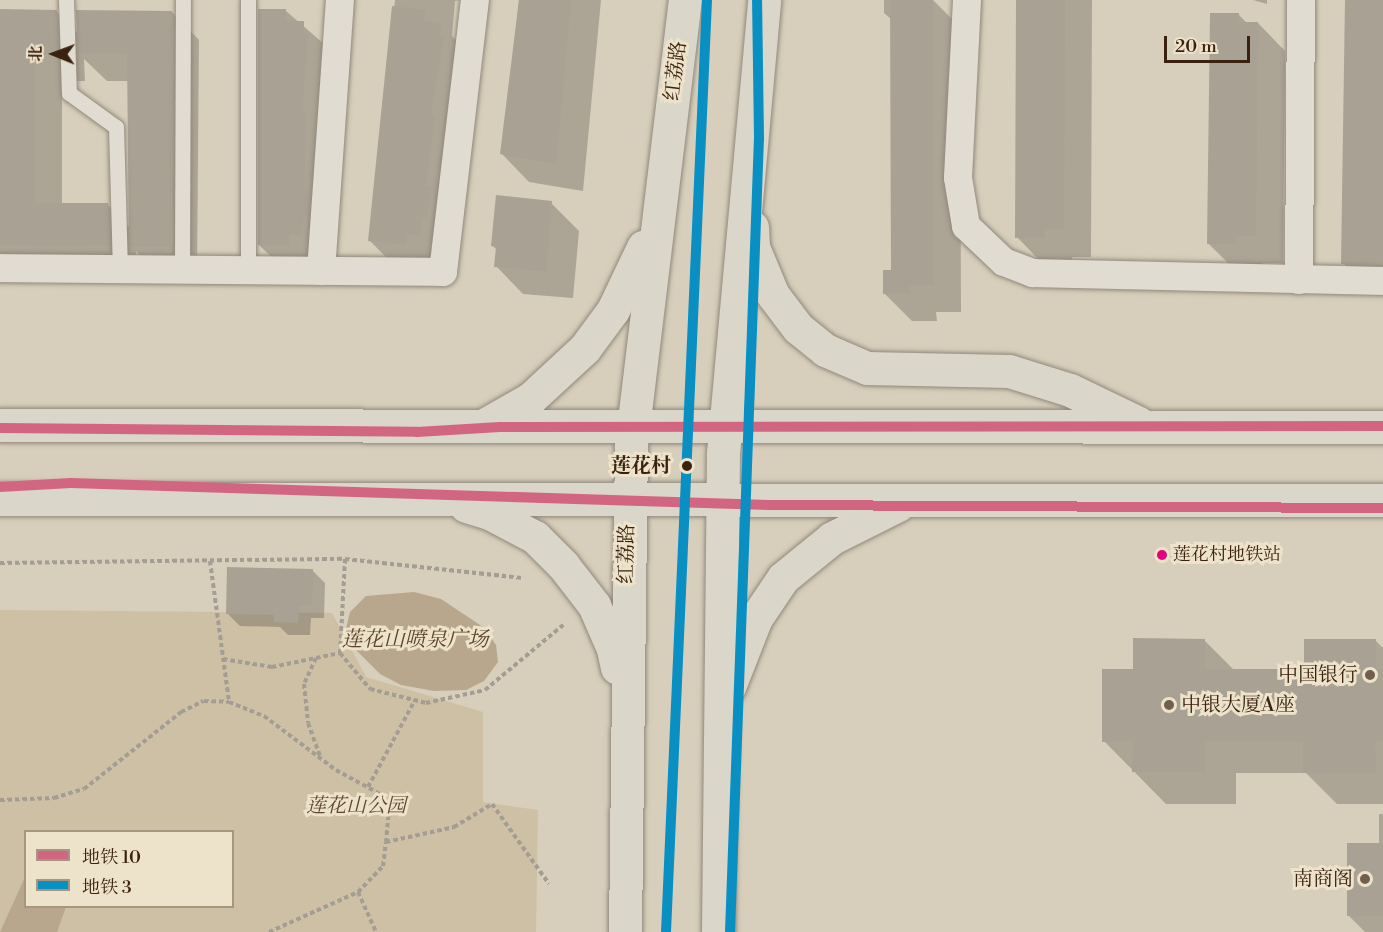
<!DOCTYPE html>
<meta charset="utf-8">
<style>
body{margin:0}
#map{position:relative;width:1383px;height:932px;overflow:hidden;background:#d7cebb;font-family:"Libre Bodoni","Noto Serif SC",serif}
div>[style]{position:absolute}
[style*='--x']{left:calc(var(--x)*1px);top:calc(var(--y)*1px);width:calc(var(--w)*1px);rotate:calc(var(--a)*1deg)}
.green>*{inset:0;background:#cec0a5}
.water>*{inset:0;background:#b8a78c}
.shadow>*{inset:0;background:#0003}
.building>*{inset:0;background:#a9a193;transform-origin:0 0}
.path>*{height:4px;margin-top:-2px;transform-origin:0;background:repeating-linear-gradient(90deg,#a39d93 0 4.5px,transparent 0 7.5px)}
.roads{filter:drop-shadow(0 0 2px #90887b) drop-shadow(0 0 2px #90887b)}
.lane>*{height:15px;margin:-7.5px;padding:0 7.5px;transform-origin:7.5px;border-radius:7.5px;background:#e0dcd1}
.street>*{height:28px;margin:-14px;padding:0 14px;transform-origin:14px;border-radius:14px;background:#e0dcd1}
.primary>*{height:33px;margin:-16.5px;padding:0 16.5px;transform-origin:16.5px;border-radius:16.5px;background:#dad6ca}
.metro-1>*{height:10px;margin:-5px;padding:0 5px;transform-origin:5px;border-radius:5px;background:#d26682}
.metro-2>*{height:10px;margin:-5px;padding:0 5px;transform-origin:5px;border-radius:5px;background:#098fc2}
.dots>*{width:16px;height:16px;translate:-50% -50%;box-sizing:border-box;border:3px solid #ede2ca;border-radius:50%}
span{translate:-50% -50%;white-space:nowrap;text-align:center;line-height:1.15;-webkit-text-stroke:6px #ede2ca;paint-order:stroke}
.bus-label{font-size:18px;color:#3b2110}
.left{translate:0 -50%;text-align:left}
.street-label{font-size:20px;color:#3b2110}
.stop-label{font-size:20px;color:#3b2110;font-weight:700}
.right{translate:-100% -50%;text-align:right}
.poi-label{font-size:20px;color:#3b2110}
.park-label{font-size:20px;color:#5e4631;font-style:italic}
.water-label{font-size:21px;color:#5d442f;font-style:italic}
.legend{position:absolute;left:24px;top:830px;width:210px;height:78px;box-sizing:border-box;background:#ede2ca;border:2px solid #a69580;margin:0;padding:8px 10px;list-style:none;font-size:18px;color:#3b2110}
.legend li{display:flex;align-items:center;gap:12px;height:30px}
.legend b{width:30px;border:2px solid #a69580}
.north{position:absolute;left:24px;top:24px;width:60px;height:60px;-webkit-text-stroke:4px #ede2ca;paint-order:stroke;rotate:271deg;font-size:16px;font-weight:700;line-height:24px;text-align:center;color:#3b2110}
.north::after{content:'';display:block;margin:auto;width:21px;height:27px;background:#3b2110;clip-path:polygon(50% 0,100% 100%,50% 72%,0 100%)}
.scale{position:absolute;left:1164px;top:36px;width:86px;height:27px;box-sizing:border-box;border:3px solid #3b2110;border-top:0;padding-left:8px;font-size:18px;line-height:21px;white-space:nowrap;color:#3b2110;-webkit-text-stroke:4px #ede2ca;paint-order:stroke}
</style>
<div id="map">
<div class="green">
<div style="clip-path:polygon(evenodd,0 610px,332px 613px,366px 677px,483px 712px,483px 802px,538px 810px,536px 932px,0 932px,0 610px,26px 832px,232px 832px,232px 906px,26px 906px,26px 832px)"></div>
</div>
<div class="water">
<div style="clip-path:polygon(414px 592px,441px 599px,483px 627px,496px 645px,498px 662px,484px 681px,466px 690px,434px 691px,401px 685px,380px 674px,356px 650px,345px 633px,350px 612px,366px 596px)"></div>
<div style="clip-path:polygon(25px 877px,26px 906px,66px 907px,57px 932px,0 932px)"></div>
</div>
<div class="shadow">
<div style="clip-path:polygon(395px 0,461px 0,455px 1px,452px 36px,468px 52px,447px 263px,397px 268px,370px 241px)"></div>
<div style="clip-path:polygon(519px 0,601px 0,583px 191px,529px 182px,502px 154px)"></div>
<div style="clip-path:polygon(884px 0,933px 0,960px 27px,961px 312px,936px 312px,937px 321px,912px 321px,885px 294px,892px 271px,892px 20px,884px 13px)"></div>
<div style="clip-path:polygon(1017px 0,1092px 0,1091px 257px,1072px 257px,1072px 265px,1044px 265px,1017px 237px)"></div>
<div style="clip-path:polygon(1253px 0,1267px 0,1267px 4px)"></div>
<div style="clip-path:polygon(1346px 0,1383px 0,1383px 290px,1370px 290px,1343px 263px)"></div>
<div style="clip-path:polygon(evenodd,0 10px,56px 11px,78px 34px,172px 12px,199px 40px,197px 274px,158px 274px,136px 251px,137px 273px,19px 272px,0 253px,0 10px,84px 59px,107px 81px,129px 81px,130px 228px,108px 205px,62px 205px,62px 81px,85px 81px,84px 59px)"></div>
<div style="clip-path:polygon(286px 11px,331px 50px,335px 244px,287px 272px,259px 245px)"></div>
<div style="clip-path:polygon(1239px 15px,1247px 23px,1258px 23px,1285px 51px,1283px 263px,1263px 263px,1263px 271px,1236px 271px,1208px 243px)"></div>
<div style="clip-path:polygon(551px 203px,579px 231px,573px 298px,523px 294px,496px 266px,497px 250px,493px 246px)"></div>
<div style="clip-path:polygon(312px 570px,325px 583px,324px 618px,311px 618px,310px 635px,288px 635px,280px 627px,240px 626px,227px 613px)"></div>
<div style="clip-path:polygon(1204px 640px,1235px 671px,1305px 671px,1375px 640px,1383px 648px,1383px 804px,1337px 804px,1306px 773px,1236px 773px,1236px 804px,1166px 804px,1104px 741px,1134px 671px)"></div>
<div style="clip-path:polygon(1379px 814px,1383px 814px,1383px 932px,1365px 932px,1348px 915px,1379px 845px)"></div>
</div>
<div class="building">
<div style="clip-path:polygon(519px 0,571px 0,556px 164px,500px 154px)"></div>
<div style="clip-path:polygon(890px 0,933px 0,934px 285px,909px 285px,910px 294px,883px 294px,883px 270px,891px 270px)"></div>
<div style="clip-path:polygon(1016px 0,1065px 0,1064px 230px,1045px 230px,1045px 238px,1015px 238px)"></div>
<div style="clip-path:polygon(1345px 0,1383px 0,1383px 262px,1370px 264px,1341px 264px)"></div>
<div style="clip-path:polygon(392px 6px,425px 10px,424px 21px,441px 23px,440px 35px,444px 35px,431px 114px,435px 114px,426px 186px,431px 187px,427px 218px,422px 218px,420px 236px,407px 234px,406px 245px,368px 241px)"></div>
<div style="clip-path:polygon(0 9px,57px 10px,58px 54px,35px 54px,35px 203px,108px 203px,110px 246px,0 245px)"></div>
<div style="clip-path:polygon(258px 9px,286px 9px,286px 21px,304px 21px,304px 33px,308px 34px,302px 113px,306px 113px,304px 185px,308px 186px,308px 217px,303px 217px,302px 235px,289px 235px,289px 246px,258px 245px)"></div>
<div style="clip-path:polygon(76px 10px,172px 11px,170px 247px,129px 247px,127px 54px,78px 54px)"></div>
<div style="clip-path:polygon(1210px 13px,1239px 13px,1239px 22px,1258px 22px,1256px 236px,1236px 236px,1236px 244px,1207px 244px)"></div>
<div style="clip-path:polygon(496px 195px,552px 201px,546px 271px,494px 267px,496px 247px,491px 246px)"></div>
<div style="clip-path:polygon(227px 567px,313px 569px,312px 606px,299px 606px,298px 623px,274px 622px,274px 615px,226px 614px)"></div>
<div style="clip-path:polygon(1133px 638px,1205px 639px,1205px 669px,1304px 669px,1304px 639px,1376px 639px,1376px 669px,1383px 669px,1383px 742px,1375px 742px,1376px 773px,1303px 773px,1303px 742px,1205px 742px,1205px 772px,1132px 772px,1133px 741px,1102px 742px,1102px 669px,1133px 669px)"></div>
<div style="left:1347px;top:843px;width:36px;height:73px"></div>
</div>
<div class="path">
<div style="--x:345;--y:559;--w:94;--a:93"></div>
<div style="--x:340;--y:653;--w:47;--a:50.2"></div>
<div style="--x:370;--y:689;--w:58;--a:14"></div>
<div style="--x:426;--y:703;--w:60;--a:-12.4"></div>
<div style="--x:485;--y:690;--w:102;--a:-39.8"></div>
<div style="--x:210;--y:561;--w:142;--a:82.3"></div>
<div style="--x:0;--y:563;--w:345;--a:-0.7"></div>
<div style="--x:345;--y:559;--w:180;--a:6.1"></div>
<div style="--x:316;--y:658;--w:29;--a:115"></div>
<div style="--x:304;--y:684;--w:39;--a:84"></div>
<div style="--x:308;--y:723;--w:37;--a:70"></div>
<div style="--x:223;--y:659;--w:50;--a:9.3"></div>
<div style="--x:272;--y:667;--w:69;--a:-11.6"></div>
<div style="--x:368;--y:787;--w:99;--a:-61.6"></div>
<div style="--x:0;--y:800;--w:54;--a:-2.1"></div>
<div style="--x:54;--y:798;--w:31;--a:-17"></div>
<div style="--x:84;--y:789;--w:124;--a:-38.4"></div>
<div style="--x:181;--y:712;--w:25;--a:-26"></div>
<div style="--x:204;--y:701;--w:25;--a:2"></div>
<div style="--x:229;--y:702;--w:38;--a:22"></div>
<div style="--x:264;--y:716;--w:90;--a:36.9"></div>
<div style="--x:336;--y:770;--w:50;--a:28.6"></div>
<div style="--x:380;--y:794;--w:17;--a:57"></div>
<div style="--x:389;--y:808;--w:34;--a:95"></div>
<div style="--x:358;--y:892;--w:44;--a:65.8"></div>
<div style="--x:269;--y:932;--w:98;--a:-24.2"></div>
<div style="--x:358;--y:892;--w:36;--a:-46"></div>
<div style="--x:383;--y:866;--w:24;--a:-83"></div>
<div style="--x:386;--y:842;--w:70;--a:-12.4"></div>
<div style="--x:454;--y:827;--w:44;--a:-31.2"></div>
<div style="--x:492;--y:804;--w:98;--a:54.5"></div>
</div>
<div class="roads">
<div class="lane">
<div style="--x:66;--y:0;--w:93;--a:88.2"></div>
<div style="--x:69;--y:93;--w:58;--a:35.9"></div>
<div style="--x:116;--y:127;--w:142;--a:88.4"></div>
<div style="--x:182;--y:270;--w:270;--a:-89.8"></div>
<div style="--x:248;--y:270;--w:270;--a:-90"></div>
</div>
<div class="street">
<div style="--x:967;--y:0;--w:178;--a:92.9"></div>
<div style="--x:958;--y:178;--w:49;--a:80.5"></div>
<div style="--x:966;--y:226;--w:52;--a:43.5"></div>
<div style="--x:1004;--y:262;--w:31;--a:21"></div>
<div style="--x:1033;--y:273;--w:350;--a:1.3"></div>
<div style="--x:0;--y:268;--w:443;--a:0.5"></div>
<div style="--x:443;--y:272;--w:274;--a:-83.3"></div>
<div style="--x:321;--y:271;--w:272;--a:-86"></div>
<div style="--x:1299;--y:280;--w:280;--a:-89.6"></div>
</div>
<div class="primary">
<div style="--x:752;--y:227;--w:20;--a:87"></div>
<div style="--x:753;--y:247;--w:52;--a:67.4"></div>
<div style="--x:773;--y:295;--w:41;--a:52.9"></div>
<div style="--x:798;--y:328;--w:35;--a:39"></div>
<div style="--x:825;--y:350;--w:46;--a:23.2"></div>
<div style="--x:867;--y:368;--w:142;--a:1.2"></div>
<div style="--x:1009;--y:371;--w:64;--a:17.3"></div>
<div style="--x:1070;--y:390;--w:76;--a:25.6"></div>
<div style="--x:0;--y:425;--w:1383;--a:0.08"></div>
<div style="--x:484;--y:425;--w:53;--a:-29.5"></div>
<div style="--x:530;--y:399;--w:75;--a:-42.8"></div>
<div style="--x:585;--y:348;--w:47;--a:-53.6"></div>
<div style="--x:613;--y:310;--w:70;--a:-64.5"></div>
<div style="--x:0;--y:499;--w:1383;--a:0.04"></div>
<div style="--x:466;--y:506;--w:24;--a:17"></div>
<div style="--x:489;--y:513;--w:52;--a:27.6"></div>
<div style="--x:535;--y:537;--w:40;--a:45"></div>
<div style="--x:563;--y:565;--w:51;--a:52.2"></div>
<div style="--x:594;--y:605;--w:48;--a:66.6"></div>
<div style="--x:613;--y:649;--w:19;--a:78"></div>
<div style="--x:729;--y:687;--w:74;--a:-68.6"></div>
<div style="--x:756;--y:618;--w:48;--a:-56"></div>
<div style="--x:783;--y:578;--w:63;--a:-39.2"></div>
<div style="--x:832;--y:538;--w:74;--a:-26.6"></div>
<div style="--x:625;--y:932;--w:487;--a:-89.3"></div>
<div style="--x:631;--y:445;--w:448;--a:-83.1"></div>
<div style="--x:718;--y:932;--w:479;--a:-89.4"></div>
<div style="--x:723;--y:453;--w:455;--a:-84.8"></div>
</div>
</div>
<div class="metro-1">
<div style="--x:0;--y:428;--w:417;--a:0.5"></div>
<div style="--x:417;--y:432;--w:83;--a:-3.4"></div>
<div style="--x:500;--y:427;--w:883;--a:-0.06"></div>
<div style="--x:0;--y:487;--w:71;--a:-3.2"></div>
<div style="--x:71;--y:483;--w:698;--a:1.81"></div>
<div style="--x:769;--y:505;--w:614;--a:0.28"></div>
</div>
<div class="metro-2">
<div style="--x:666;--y:932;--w:933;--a:-87.48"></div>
<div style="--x:730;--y:932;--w:794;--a:-87.91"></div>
<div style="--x:759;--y:139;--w:139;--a:-90.8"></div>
</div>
<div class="dots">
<div style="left:687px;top:466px;background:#3b2110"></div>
<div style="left:1162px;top:555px;background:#e5007d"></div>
<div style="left:1370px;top:675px;background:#725e4c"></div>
<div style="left:1169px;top:705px;background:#725e4c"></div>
<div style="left:1365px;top:879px;background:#725e4c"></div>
</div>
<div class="bus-label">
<span class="left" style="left:1173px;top:555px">莲花村地铁站</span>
</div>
<div class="street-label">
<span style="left:676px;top:71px;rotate:-83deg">红荔路</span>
<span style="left:627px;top:554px;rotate:-89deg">红荔路</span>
</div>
<div class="stop-label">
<span class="right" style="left:671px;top:466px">莲花村</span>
</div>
<div class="poi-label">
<span class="right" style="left:1358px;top:675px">中国银行</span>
<span class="left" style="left:1181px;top:705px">中银大厦A座</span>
<span class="right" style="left:1353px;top:879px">南商阁</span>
</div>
<div class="park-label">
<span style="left:356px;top:806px">莲花山公园</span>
</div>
<div class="water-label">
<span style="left:415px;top:640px">莲花山喷泉广场</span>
</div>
<ul class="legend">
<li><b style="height:8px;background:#d26682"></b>地铁 10</li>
<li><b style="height:8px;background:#098fc2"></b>地铁 3</li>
</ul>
<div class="north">北</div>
<div class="scale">20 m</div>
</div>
